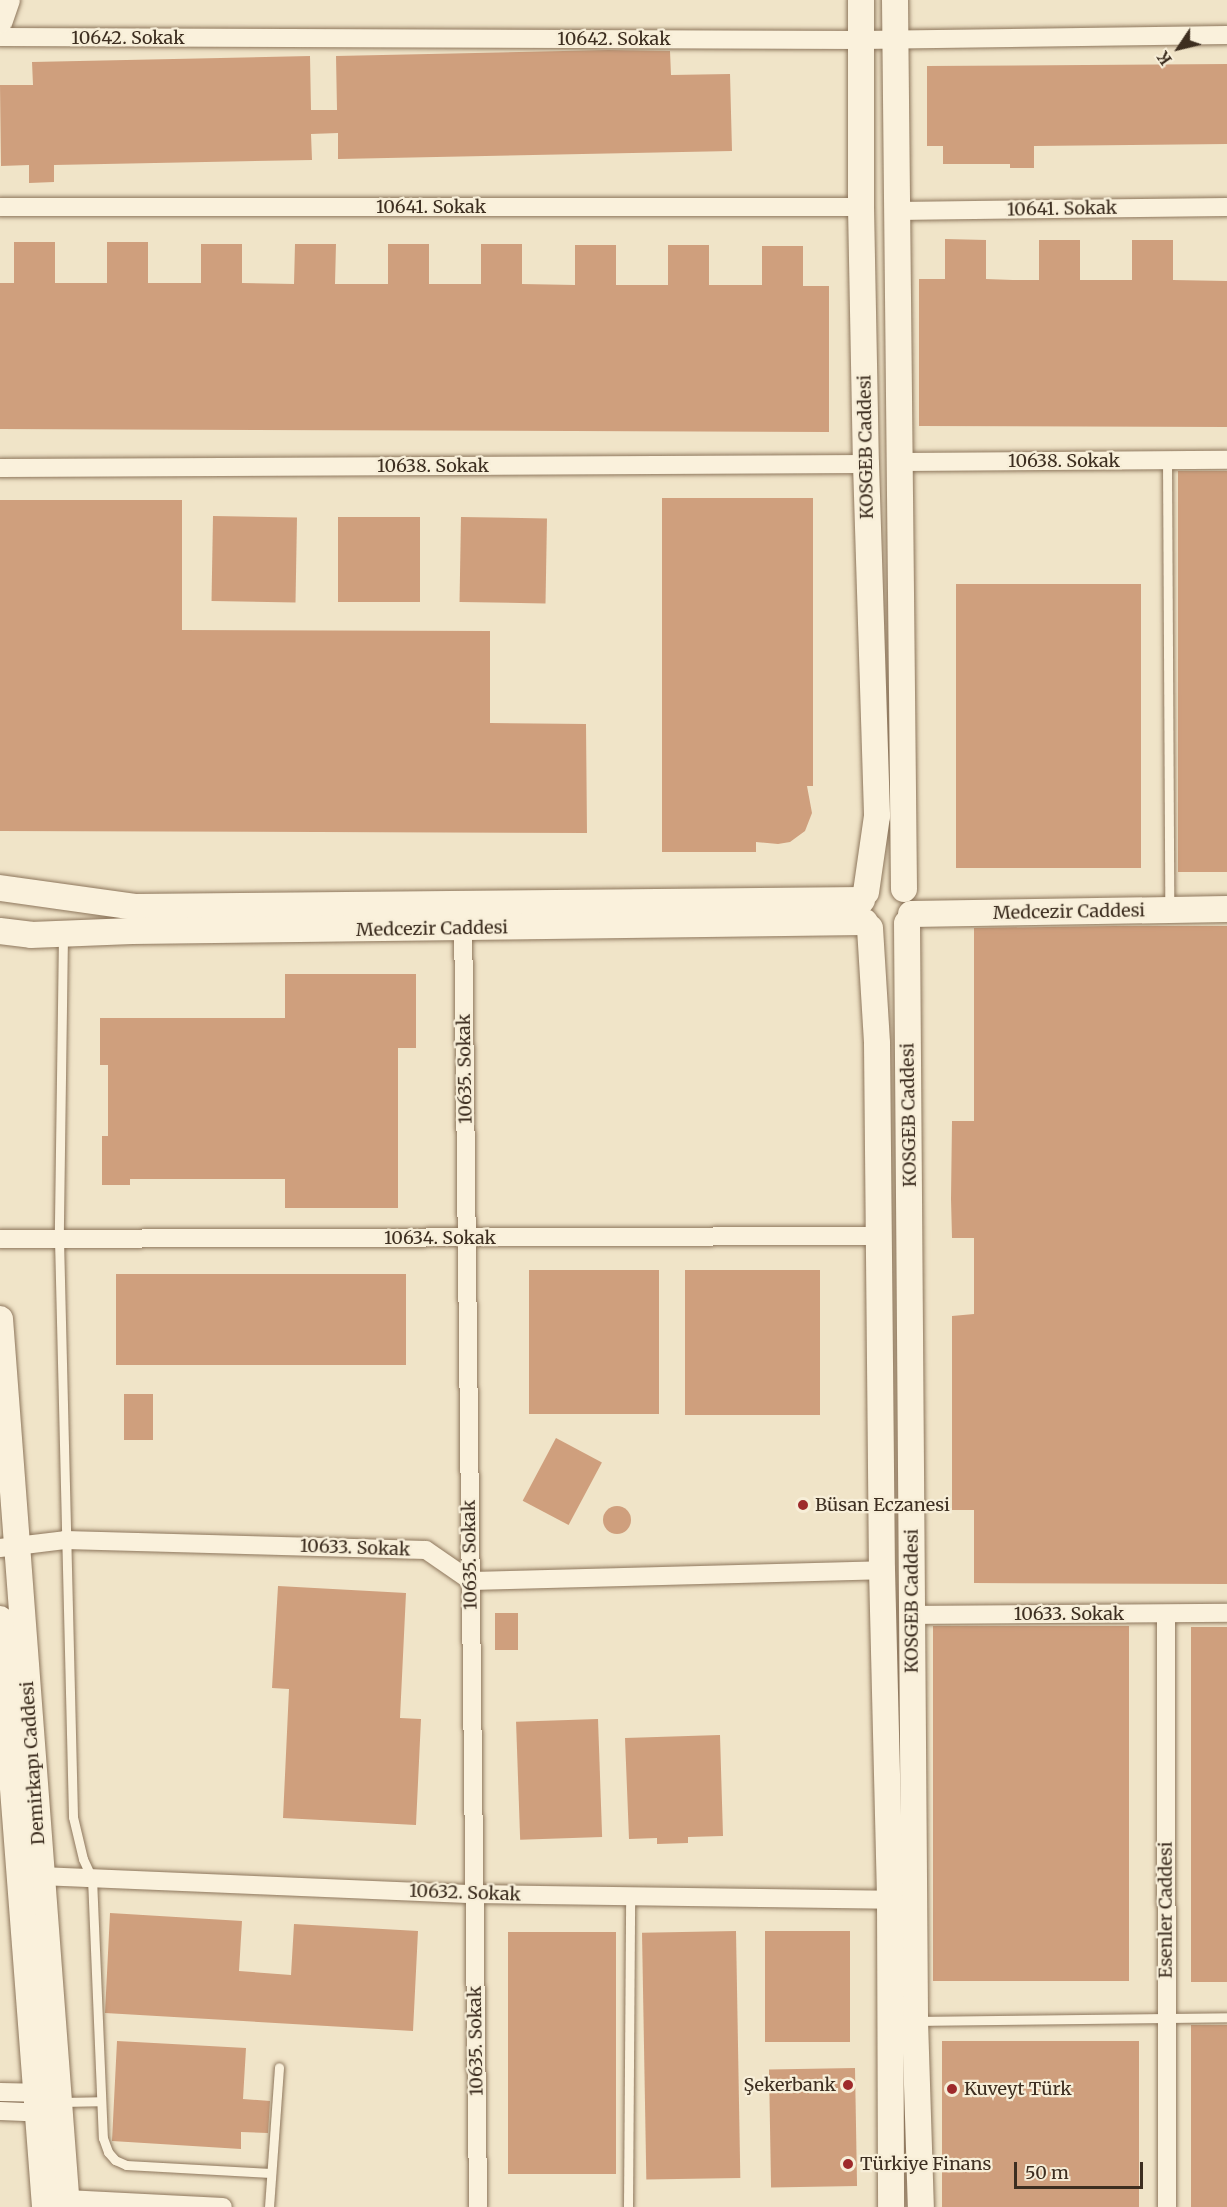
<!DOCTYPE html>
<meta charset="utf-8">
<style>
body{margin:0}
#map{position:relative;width:1227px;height:2207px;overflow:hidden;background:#f0e4c8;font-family:Merriweather,serif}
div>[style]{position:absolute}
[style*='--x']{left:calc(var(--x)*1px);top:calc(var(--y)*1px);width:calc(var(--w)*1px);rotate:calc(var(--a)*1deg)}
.building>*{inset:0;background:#cf9f7d;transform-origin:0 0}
.round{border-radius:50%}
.roads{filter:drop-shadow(0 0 2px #8d765c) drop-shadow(0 0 2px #8d765c)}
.lane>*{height:9px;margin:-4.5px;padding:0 4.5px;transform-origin:4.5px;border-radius:4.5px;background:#faf1dc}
.street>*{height:18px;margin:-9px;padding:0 9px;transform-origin:9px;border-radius:9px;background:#faf1dc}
.secondary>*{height:26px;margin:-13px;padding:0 13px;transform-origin:13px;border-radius:13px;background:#faf1dc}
.dots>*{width:16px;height:16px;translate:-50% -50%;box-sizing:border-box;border:3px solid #f7eed8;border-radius:50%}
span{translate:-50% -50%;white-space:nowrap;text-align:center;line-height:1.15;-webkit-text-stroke:4.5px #f7eed8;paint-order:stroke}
.street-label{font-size:18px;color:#3d2e20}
.poi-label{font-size:18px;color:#3d2e20}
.left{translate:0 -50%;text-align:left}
.right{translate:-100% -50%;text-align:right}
.north{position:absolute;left:1149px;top:18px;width:60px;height:60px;-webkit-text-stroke:4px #f7eed8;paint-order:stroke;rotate:235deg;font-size:16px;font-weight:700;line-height:24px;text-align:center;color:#3d2e20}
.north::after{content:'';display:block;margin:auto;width:21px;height:27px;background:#3d2e20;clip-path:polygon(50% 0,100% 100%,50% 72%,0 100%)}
.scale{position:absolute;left:1014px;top:2162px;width:129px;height:27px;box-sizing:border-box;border:3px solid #3d2e20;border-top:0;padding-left:8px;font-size:18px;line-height:21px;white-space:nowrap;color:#3d2e20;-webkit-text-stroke:4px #f7eed8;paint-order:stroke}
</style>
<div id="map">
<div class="building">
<div style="clip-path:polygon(608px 50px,670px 51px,671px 75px,730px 74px,732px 151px,338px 159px,338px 133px,311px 134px,312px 160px,54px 165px,54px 182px,29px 183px,29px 165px,1px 166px,0 85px,33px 85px,32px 62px,310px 56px,311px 110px,337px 110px,336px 56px)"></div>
<div style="clip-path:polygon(1227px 64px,1227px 144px,1034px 146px,1034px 168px,1010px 168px,1010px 164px,943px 164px,943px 146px,927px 146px,927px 66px)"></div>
<div style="clip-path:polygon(945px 239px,986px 240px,986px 279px,1013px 280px,1039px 280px,1039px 240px,1080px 240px,1080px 280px,1132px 280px,1132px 240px,1173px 240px,1173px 280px,1227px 281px,1227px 427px,919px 426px,919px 279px,945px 279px)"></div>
<div style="clip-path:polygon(14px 242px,55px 242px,55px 283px,107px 283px,107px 242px,148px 242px,148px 283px,201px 283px,201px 244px,242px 244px,242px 283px,294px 284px,295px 244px,336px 244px,335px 284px,388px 284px,388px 244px,429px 244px,429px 284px,481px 284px,481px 244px,522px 244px,522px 284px,575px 285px,575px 245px,616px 245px,616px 285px,668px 285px,668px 245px,709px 245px,709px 285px,762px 285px,762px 246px,803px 246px,803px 286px,829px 286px,829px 432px,0 429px,0 283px,14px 283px)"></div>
<div style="left:1227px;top:471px;width:401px;height:49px;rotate:90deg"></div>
<div style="clip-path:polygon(662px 498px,813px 498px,813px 786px,807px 786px,812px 813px,805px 831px,790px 842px,778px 844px,756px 842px,756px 852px,662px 852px)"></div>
<div style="clip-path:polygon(0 500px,182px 500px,182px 630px,490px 631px,490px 723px,586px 724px,587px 833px,0 831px)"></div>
<div style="left:213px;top:516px;width:84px;height:85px;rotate:1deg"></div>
<div style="left:338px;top:517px;width:82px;height:85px"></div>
<div style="left:461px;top:517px;width:86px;height:85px;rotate:1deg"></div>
<div style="left:956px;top:584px;width:185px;height:284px"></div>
<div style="clip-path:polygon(1114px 926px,1227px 926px,1227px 1584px,974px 1583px,974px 1510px,952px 1510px,952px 1316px,974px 1314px,974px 1238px,952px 1238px,951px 1199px,952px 1121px,974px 1121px,974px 928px)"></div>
<div style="clip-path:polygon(285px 974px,416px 974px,416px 1048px,398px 1048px,398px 1208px,285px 1208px,285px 1179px,130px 1179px,130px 1185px,102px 1185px,102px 1136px,108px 1136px,108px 1065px,100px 1065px,100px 1018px,285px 1018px)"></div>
<div style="left:529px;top:1270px;width:130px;height:144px"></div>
<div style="left:685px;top:1270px;width:135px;height:145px"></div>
<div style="left:116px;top:1274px;width:290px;height:91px"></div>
<div style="left:124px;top:1394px;width:29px;height:46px"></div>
<div style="left:556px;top:1438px;width:52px;height:71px;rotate:28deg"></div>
<div class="round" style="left:603px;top:1506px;width:28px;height:28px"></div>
<div style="clip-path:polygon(278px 1586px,406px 1593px,400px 1718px,421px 1719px,416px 1825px,283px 1818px,289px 1689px,272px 1688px)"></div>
<div style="left:495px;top:1613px;width:23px;height:37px"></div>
<div style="left:933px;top:1626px;width:196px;height:355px"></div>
<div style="left:1191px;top:1627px;width:36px;height:355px"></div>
<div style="left:598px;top:1719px;width:118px;height:82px;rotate:88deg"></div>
<div style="clip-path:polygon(720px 1735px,723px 1836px,688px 1837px,688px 1843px,657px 1844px,657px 1838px,629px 1839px,625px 1738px)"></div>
<div style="clip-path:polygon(110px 1913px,242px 1921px,239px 1971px,291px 1975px,294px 1924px,418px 1931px,413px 2031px,105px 2013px)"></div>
<div style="left:736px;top:1931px;width:247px;height:94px;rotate:89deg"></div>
<div style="left:765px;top:1931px;width:85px;height:111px"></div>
<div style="left:508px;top:1932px;width:108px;height:242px"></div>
<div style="left:1191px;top:2025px;width:36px;height:182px"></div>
<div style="clip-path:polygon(117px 2041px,246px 2048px,243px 2099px,270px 2101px,268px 2133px,241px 2132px,241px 2149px,112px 2141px)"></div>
<div style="left:942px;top:2041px;width:197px;height:166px"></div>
<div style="left:855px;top:2068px;width:118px;height:86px;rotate:89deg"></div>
</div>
<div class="roads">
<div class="lane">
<div style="--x:1167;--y:460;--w:448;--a:89.7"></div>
<div style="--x:63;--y:935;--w:304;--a:90.8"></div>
<div style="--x:59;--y:1239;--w:578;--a:88.61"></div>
<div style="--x:73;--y:1817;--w:43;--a:76.6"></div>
<div style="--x:83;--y:1859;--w:21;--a:65"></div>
<div style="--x:92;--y:1878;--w:260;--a:87.6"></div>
<div style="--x:103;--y:2138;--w:15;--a:70"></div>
<div style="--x:108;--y:2152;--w:11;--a:49"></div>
<div style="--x:115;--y:2160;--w:12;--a:24"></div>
<div style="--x:126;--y:2165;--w:145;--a:3.2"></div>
<div style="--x:917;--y:2021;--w:310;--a:-0.7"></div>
<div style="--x:61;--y:2102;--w:39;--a:-1"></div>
<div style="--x:269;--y:2207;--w:140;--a:-85.9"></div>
<div style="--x:628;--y:2207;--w:311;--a:-89.6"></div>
</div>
<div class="street">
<div style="--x:0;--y:37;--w:862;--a:0.2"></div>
<div style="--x:862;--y:40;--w:365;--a:-0.8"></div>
<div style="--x:0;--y:207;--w:861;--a:0"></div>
<div style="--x:896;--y:211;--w:331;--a:-0.7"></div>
<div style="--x:901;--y:462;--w:326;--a:-0.4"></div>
<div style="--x:0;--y:468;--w:866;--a:-0.26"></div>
<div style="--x:463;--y:916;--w:1291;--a:89.33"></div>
<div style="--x:0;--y:1239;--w:879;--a:-0.2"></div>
<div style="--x:0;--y:1548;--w:65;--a:-7"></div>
<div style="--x:65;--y:1540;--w:361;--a:1.6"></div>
<div style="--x:426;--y:1550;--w:55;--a:34.6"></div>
<div style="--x:471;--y:1581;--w:411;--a:-1.5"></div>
<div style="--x:1166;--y:1614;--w:593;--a:89.9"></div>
<div style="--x:911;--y:1615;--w:316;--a:-0.4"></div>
<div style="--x:40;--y:1876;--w:434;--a:2.4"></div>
<div style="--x:474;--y:1894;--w:416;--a:0.8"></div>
<div style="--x:0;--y:2092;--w:47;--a:1.2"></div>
<div style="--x:0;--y:2111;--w:49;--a:2.3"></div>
<div style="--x:66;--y:2199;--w:157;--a:2.9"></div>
</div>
<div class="secondary">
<div style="--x:861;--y:0;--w:207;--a:90"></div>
<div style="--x:861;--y:207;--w:257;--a:88.9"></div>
<div style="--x:866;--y:464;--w:352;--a:88.2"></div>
<div style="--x:877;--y:816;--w:77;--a:98.2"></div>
<div style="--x:895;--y:0;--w:889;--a:89.42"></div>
<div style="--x:0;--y:20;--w:21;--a:-71"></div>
<div style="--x:0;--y:888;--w:136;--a:8"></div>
<div style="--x:135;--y:907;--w:727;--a:-0.55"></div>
<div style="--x:911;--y:914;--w:316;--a:-0.9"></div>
<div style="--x:907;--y:923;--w:1098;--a:89.58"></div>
<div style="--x:915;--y:2021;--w:186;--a:88.2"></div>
<div style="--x:870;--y:928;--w:116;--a:86.5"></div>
<div style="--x:877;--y:1044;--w:526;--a:89.46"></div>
<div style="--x:882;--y:1570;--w:330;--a:88.6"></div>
<div style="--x:890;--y:1900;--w:307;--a:89.8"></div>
<div style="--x:0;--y:931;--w:31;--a:7"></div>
<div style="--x:31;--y:935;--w:101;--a:-2.3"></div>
<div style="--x:132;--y:931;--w:733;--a:-0.7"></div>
<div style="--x:0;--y:1319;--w:891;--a:85.69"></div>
<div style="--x:0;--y:1619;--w:590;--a:85.62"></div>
</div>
</div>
<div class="dots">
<div style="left:803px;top:1505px;background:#9e2a2b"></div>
<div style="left:848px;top:2085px;background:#9e2a2b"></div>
<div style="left:952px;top:2089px;background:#9e2a2b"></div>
<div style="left:848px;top:2164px;background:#9e2a2b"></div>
</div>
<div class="street-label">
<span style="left:128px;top:38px">10642. Sokak</span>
<span style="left:614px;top:39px">10642. Sokak</span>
<span style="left:431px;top:207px">10641. Sokak</span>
<span style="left:1062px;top:209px;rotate:-1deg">10641. Sokak</span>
<span style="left:866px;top:447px;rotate:-91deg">KOSGEB Caddesi</span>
<span style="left:1064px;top:461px">10638. Sokak</span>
<span style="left:433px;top:466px">10638. Sokak</span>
<span style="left:1069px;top:912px;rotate:-1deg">Medcezir Caddesi</span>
<span style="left:432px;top:929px;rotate:-1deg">Medcezir Caddesi</span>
<span style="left:465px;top:1069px;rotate:-91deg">10635. Sokak</span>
<span style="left:909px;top:1115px;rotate:-91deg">KOSGEB Caddesi</span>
<span style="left:440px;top:1238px">10634. Sokak</span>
<span style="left:355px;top:1548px;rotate:2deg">10633. Sokak</span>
<span style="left:470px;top:1555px;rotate:-91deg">10635. Sokak</span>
<span style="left:912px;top:1601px;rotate:-90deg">KOSGEB Caddesi</span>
<span style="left:1069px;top:1614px">10633. Sokak</span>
<span style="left:33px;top:1763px;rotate:-94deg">Demirkapı Caddesi</span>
<span style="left:465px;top:1893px;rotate:2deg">10632. Sokak</span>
<span style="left:1166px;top:1910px;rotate:-90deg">Esenler Caddesi</span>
<span style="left:476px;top:2041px;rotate:-91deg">10635. Sokak</span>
</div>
<div class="poi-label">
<span class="left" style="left:815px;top:1505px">Büsan Eczanesi</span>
<span class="right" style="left:836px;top:2085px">Şekerbank</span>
<span class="left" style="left:964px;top:2089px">Kuveyt Türk</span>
<span class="left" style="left:860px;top:2164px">Türkiye Finans</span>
</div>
<div class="north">K</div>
<div class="scale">50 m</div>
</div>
